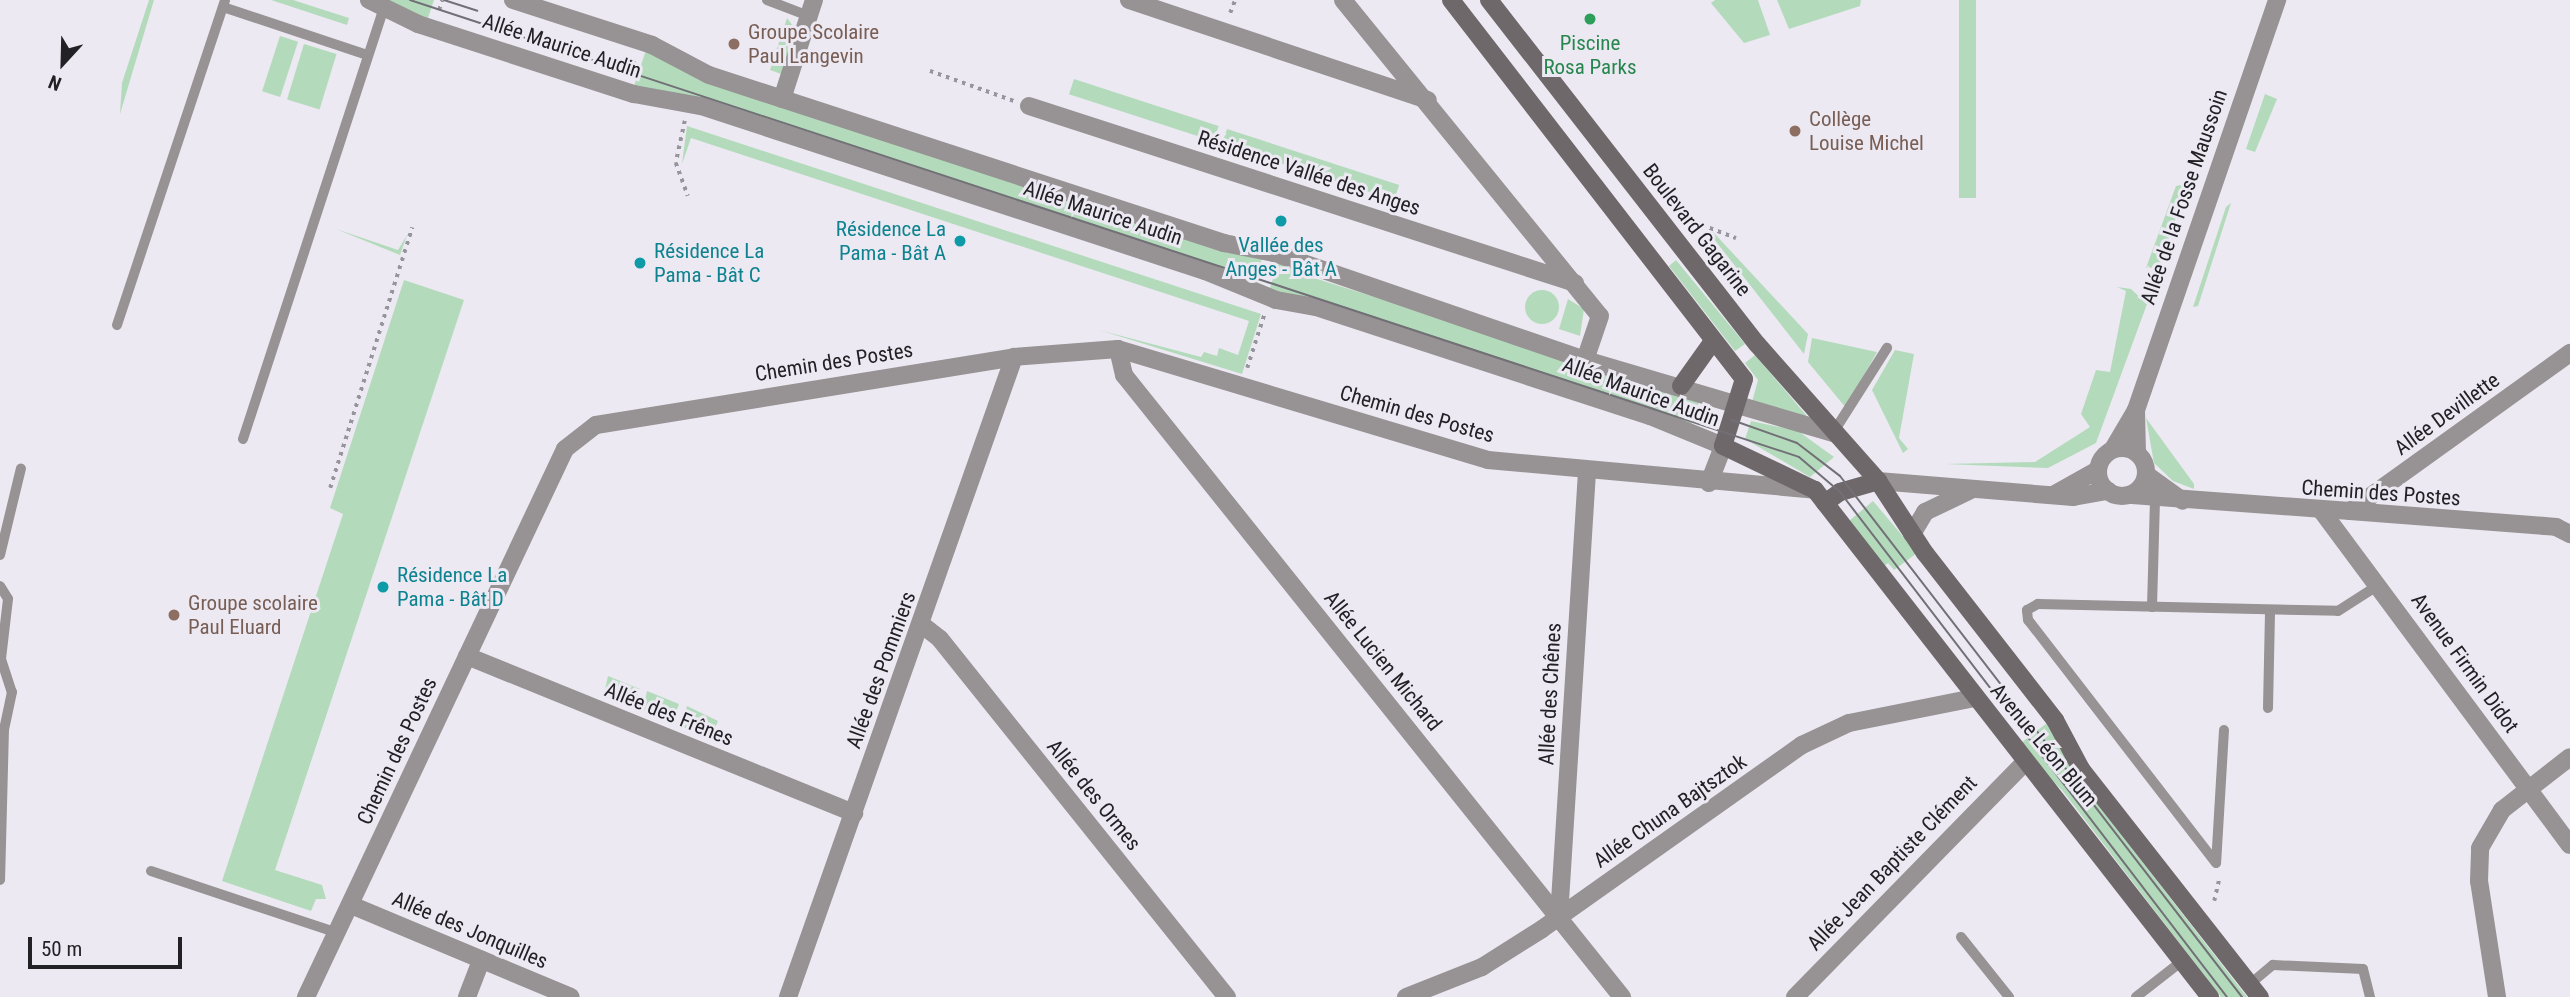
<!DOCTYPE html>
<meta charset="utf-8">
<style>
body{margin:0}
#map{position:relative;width:2570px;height:997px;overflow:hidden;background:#ece9f3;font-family:"Roboto Condensed",sans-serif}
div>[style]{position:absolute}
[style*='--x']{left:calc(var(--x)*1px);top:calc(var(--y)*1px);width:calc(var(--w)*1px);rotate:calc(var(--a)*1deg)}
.green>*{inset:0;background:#b3dbbb;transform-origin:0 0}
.round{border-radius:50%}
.path>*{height:3.5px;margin-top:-1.75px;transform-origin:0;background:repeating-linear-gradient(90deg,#97959c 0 3.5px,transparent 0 8.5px)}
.service>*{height:10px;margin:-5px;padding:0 5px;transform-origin:5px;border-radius:5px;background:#979293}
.minor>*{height:18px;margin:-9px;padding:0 9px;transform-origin:9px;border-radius:9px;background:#979293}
.tertiary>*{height:18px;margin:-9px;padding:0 9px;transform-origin:9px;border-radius:9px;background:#979293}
.tertiary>.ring{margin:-9px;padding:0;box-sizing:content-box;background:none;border:18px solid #979293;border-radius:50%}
.secondary>*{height:18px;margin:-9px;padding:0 9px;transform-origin:9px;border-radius:9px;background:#6f686a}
.tram>*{height:2px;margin:-1px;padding:0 1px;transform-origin:1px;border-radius:1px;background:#727077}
.dots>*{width:19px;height:19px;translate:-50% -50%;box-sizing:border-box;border:4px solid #ece9f3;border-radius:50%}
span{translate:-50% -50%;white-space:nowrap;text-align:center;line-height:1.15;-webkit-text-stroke:6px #ece9f3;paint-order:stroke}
.education-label{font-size:21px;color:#785e54}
.left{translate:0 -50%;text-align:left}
.leisure-label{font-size:21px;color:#27864d}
.street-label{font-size:21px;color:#222125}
.culture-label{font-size:21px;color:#0d838f}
.right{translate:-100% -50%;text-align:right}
.north{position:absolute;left:28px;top:28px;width:70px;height:70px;-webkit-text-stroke:5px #ece9f3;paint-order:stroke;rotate:202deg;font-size:19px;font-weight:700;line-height:28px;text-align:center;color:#222125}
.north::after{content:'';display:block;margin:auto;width:24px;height:32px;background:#222125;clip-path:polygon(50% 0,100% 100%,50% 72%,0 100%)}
.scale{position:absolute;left:28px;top:937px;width:154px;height:32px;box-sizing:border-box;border:4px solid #222125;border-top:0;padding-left:9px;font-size:21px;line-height:24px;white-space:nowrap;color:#222125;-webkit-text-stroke:5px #ece9f3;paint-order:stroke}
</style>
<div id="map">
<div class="green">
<div style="clip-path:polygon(149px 0,154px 0,120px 114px,122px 83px)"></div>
<div style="clip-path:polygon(271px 0,293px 0,349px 18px,347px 25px)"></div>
<div style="clip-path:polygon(384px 0,434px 0,427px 21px)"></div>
<div style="clip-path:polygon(1715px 0,1758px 0,1770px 35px,1744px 43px,1711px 3px)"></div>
<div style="clip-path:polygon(1777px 0,1861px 0,1860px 6px,1789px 29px)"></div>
<div style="left:1959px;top:0;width:17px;height:198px"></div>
<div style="clip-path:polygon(787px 18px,796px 30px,781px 74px,770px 70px)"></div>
<div style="left:280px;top:36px;width:19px;height:58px;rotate:18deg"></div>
<div style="left:304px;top:44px;width:34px;height:58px;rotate:17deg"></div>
<div style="clip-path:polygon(646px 50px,1263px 256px,1253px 285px,633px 89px)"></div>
<div style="left:1074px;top:79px;width:152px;height:16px;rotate:18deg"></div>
<div style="clip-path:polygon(2265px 94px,2277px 99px,2255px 152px,2246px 149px)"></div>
<div style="clip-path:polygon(687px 126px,1261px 314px,1242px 374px,1099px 330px,1201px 357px,1204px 352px,1217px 356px,1219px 348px,1238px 355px,1249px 321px,691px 138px,682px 164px)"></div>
<div style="left:1227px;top:129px;width:181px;height:16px;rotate:18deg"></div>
<div style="clip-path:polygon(2187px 184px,2159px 267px,2146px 268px,2176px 186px)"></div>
<div style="clip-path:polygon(2231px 203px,2198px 306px,2193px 307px,2226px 207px)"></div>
<div style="clip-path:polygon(336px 229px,398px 250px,407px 235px,400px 255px)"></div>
<div style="clip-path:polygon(1713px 232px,1808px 334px,1804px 354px,1710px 234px)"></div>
<div style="clip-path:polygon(1676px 260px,1745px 344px,1735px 351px,1669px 266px)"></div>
<div style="clip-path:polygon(1279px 261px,1314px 278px,1700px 399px,1690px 428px,1269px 291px)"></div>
<div style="clip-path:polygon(404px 280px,464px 300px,275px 870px,322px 885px,326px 899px,316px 899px,311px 911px,222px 881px,343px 514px,330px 508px)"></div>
<div style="clip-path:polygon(2117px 287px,2131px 289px,2147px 304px,2096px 443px,2048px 468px,1945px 464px,2035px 462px,2090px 427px,2081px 414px,2096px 370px,2110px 372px,2126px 291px)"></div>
<div class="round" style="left:1525px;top:290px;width:34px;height:34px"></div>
<div style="clip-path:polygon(1568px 299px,1584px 309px,1580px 336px,1559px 329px)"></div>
<div style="clip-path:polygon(1812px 338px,1877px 352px,1846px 408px,1808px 362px)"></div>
<div style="clip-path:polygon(1895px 350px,1914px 354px,1899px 438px,1908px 449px,1903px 453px,1872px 390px)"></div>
<div style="clip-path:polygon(1755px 355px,1806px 415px,1807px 418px,1752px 402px,1758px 380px,1745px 363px)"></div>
<div style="clip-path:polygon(2146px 418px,2194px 484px,2194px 489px,2173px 481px,2154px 463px)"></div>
<div style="clip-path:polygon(1751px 421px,1798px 431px,1834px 457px,1810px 477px,1745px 439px)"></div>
<div style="clip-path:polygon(1873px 501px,1917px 553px,1894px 570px,1888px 563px,1880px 569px,1849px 521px)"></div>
<div style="clip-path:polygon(608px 676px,640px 689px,634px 704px,604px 694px)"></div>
<div style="clip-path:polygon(647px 691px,679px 704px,673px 720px,643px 710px)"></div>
<div style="clip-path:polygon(687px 706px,718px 721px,712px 735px,681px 727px)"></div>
<div style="clip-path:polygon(2047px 723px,2078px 779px,2247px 997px,2221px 997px,2062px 790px,2017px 746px)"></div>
</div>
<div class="path">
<div style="--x:439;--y:10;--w:10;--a:-73"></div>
<div style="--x:1230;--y:13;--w:14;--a:-69"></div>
<div style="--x:930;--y:71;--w:89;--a:19.7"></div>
<div style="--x:629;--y:72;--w:16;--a:-68"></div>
<div style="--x:685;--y:121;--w:43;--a:102.1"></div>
<div style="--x:676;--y:163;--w:35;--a:70"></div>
<div style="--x:1694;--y:222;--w:45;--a:20.9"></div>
<div style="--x:1247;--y:368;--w:56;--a:-72.2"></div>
<div style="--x:330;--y:488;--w:273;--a:-72.5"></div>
<div style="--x:2214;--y:901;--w:23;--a:-77"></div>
</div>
<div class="service">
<div style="--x:767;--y:0;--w:45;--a:20.9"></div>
<div style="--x:223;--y:7;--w:152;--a:18.4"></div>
<div style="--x:117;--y:325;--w:342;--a:-71.6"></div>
<div style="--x:1833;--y:433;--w:101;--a:-57.6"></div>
<div style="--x:243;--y:439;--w:453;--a:-71.9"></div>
<div style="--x:0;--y:555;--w:89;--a:-76.4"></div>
<div style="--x:0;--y:586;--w:15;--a:58"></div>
<div style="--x:8;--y:599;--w:60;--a:96.7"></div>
<div style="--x:1;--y:659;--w:35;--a:72"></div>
<div style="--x:12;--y:692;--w:38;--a:102"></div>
<div style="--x:4;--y:729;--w:151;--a:91.5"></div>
<div style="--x:2152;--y:607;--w:109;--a:-88.4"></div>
<div style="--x:2268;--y:708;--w:98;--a:-88.8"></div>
<div style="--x:2224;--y:730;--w:133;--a:93.4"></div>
<div style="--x:2216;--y:863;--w:307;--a:-127.7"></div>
<div style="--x:2028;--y:620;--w:10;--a:-96"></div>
<div style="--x:2027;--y:610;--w:13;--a:-29"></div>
<div style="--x:2038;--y:604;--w:300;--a:1.3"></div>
<div style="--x:2338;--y:611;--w:50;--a:-32.7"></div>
<div style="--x:151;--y:871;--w:196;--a:18.4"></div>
<div style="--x:1961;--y:937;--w:77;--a:51.3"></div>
<div style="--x:2250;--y:984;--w:30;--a:-40"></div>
<div style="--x:2273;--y:965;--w:90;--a:2.5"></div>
<div style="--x:2363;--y:969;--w:29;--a:76"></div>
<div style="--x:2136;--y:997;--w:58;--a:-38"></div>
</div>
<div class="minor">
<div style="--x:1129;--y:0;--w:315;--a:18.5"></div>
<div style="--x:1343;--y:0;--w:407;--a:50.9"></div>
<div style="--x:1600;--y:316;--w:46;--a:108.8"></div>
<div style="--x:782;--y:99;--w:104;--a:-72.1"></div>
<div style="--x:1029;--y:106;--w:574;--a:17.96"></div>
<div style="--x:1118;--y:349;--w:27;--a:77"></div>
<div style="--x:1124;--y:375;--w:797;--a:51.32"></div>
<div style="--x:2136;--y:410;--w:43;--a:88.7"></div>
<div style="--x:2113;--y:449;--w:45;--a:-59.5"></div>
<div style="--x:2136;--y:410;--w:434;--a:-71"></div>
<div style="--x:1709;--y:483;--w:40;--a:-69"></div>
<div style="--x:2321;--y:510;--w:417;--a:53.4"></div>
<div style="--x:2350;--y:511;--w:271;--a:-35.7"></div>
<div style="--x:2350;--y:511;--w:207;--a:4.4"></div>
<div style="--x:2556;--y:527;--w:16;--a:27"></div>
<div style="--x:1912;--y:534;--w:26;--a:-59"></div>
<div style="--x:1925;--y:512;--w:51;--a:-25.6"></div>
<div style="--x:921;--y:624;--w:24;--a:38"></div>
<div style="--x:940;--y:639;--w:459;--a:51.3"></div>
<div style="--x:467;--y:656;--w:418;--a:22.1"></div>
<div style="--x:351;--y:905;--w:238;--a:22.7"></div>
<div style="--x:1559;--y:917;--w:445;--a:-86.4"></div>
<div style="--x:306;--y:997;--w:606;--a:-64.7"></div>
<div style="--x:565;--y:449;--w:39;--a:-38"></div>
<div style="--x:596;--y:425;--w:423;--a:-9.2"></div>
<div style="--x:1014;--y:357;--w:104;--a:-4.4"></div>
<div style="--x:1118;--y:349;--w:386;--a:16.7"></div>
<div style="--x:1488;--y:460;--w:328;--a:5.2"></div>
<div style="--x:467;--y:997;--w:40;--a:-69"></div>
<div style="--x:788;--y:997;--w:679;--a:-70.55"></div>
<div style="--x:1406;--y:997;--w:82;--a:-21.5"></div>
<div style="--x:1482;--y:967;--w:71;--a:-32.3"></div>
<div style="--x:1542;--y:929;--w:319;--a:-35.3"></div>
<div style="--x:1802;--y:745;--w:52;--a:-25.1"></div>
<div style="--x:1849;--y:723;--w:127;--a:-11.3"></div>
<div style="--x:1795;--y:997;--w:327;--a:-45.6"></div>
<div style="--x:2497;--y:997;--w:117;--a:-98.8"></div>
<div style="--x:2479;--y:881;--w:33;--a:-88"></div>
<div style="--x:2480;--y:848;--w:44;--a:-59.9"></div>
<div style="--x:2502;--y:810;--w:86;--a:-37.9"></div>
</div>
<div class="tertiary">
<div style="--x:369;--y:0;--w:55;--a:26.1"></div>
<div style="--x:418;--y:24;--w:227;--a:18"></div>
<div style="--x:634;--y:94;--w:68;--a:10.2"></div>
<div style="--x:701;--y:106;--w:530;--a:18.13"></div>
<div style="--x:1205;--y:271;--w:77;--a:22.2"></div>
<div style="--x:1276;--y:300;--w:41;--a:9.9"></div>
<div style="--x:1316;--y:307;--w:351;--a:18.1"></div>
<div style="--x:1650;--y:416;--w:79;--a:22.3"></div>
<div style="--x:513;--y:0;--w:146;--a:17.9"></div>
<div style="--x:652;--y:45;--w:64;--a:27.8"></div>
<div style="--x:709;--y:75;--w:542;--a:18.07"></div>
<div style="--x:1224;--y:243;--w:51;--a:11.3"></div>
<div style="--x:1274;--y:253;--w:329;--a:19"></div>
<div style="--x:1585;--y:360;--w:259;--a:16.4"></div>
<div class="ring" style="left:2098px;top:448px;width:30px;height:30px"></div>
<div style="--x:2147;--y:475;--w:44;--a:35.8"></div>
<div style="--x:1878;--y:481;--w:196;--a:4.7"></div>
<div style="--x:2073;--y:497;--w:36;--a:-10"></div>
<div style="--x:2053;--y:495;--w:51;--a:-29.1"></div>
<div style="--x:2132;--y:495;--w:219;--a:4.2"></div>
</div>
<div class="secondary">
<div style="--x:1451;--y:0;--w:479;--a:52.3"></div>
<div style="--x:1744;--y:379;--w:70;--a:107.4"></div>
<div style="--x:1723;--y:446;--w:102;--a:25.6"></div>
<div style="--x:1815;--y:490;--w:643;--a:52.08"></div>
<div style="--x:1489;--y:0;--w:436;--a:52.1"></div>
<div style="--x:1757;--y:344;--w:183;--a:48.5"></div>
<div style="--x:1878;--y:481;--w:86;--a:56.9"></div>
<div style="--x:1925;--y:553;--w:212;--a:52.1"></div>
<div style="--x:2055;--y:720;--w:55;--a:62"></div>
<div style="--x:2081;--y:769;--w:290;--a:51.9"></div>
<div style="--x:1681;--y:386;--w:55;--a:-54.6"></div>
<div style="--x:1825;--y:503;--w:19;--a:-36"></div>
<div style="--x:1840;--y:492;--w:40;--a:-16"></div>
</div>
<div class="tram">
<div style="--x:410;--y:0;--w:1462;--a:18.21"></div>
<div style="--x:1799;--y:457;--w:54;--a:40.5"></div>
<div style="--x:1840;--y:492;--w:636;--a:52.54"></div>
<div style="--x:444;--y:0;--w:35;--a:18"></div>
<div style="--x:1732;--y:420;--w:69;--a:19.5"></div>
<div style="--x:1797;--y:443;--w:54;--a:37.5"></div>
<div style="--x:1840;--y:476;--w:658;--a:52.35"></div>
</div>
<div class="dots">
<div style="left:1590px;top:19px;background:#2e9e5b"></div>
<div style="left:734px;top:44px;background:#8d6e63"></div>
<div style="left:1795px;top:131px;background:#8d6e63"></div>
<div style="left:1281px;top:221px;background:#0f9aa8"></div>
<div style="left:960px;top:241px;background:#0f9aa8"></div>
<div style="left:640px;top:263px;background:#0f9aa8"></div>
<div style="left:383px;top:587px;background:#0f9aa8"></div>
<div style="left:174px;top:615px;background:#8d6e63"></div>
</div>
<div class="education-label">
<span class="left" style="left:748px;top:44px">Groupe Scolaire<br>Paul Langevin</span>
<span class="left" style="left:1809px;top:131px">Collège<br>Louise Michel</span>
<span class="left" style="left:188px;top:615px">Groupe scolaire<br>Paul Eluard</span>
</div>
<div class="leisure-label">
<span style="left:1590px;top:55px">Piscine<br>Rosa Parks</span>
</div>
<div class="street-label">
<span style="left:562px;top:46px;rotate:18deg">Allée Maurice Audin</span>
<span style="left:1309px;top:173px;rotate:18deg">Résidence Vallée des Anges</span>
<span style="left:2184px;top:197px;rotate:-71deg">Allée de la Fosse Maussoin</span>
<span style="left:1103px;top:213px;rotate:18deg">Allée Maurice Audin</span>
<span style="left:1697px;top:230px;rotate:52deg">Boulevard Gagarine</span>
<span style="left:834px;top:362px;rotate:-9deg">Chemin des Postes</span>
<span style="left:1641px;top:392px;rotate:20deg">Allée Maurice Audin</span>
<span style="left:1417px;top:414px;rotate:16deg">Chemin des Postes</span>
<span style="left:2447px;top:414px;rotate:-36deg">Allée Devillette</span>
<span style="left:2381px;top:493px;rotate:4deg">Chemin des Postes</span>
<span style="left:1383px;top:661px;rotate:51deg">Allée Lucien Michard</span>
<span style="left:2465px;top:663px;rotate:54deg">Avenue Firmin Didot</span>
<span style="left:881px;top:670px;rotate:-70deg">Allée des Pommiers</span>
<span style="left:1550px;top:694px;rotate:-87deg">Allée des Chênes</span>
<span style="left:669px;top:714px;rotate:22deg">Allée des Frênes</span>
<span style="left:2044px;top:745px;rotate:50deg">Avenue Léon Blum</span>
<span style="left:397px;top:751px;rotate:-65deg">Chemin des Postes</span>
<span style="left:1094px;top:795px;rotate:51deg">Allée des Ormes</span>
<span style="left:1670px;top:811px;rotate:-35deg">Allée Chuna Bajtsztok</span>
<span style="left:1892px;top:863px;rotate:-46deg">Allée Jean Baptiste Clément</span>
<span style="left:470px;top:930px;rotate:23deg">Allée des Jonquilles</span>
</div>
<div class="culture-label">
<span class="right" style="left:946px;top:241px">Résidence La<br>Pama - Bât A</span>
<span style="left:1281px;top:257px">Vallée des<br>Anges - Bât A</span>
<span class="left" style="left:654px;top:263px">Résidence La<br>Pama - Bât C</span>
<span class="left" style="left:397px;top:587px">Résidence La<br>Pama - Bât D</span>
</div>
<div class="north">N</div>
<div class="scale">50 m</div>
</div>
